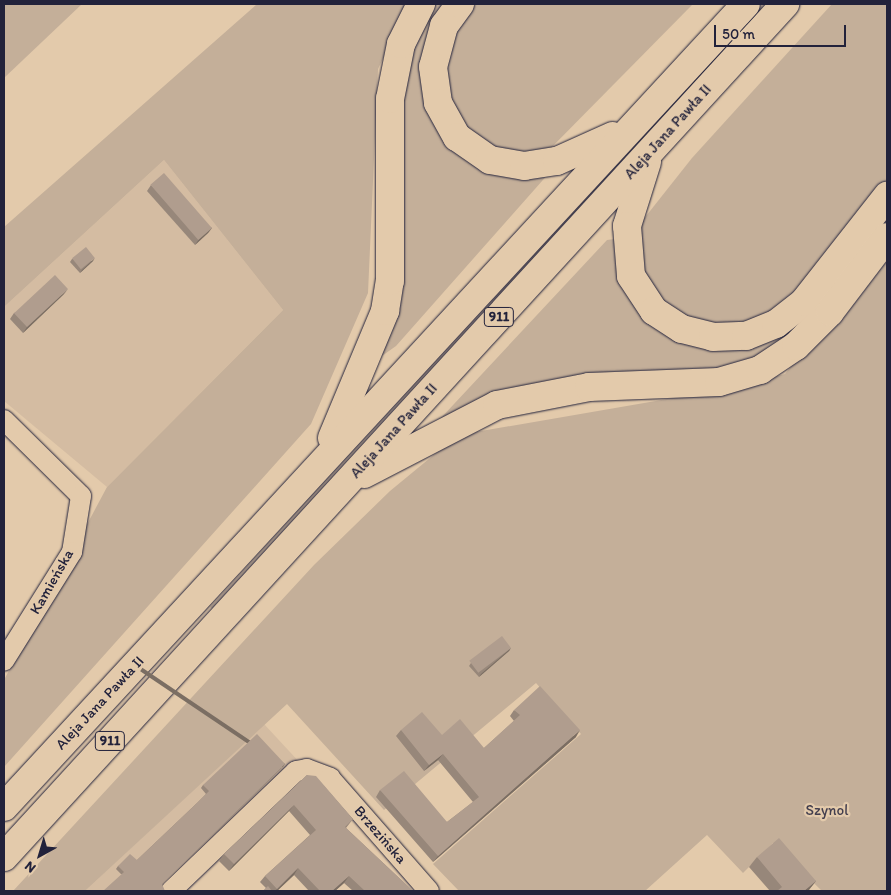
<!DOCTYPE html>
<meta charset="utf-8">
<style>
body{margin:0}
#map{position:relative;width:891px;height:895px;overflow:hidden;background:#e3caab;font-family:Itim,sans-serif}
div>[style]{position:absolute}
[style*='--x']{left:calc(var(--x)*1px);top:calc(var(--y)*1px);width:calc(var(--w)*1px);rotate:calc(var(--a)*1deg)}
.built>*{inset:0;background:#d4bca2}
.green>*{inset:0;background:#c4af99}
.roads{filter:drop-shadow(0 0 1px #22223b) drop-shadow(0 0 1px #22223b)}
.street>*{height:20px;margin:-10px;padding:0 10px;transform-origin:10px;border-radius:10px;background:#e3caab}
.primary>*{height:28px;margin:-14px;padding:0 14px;transform-origin:14px;border-radius:14px;background:#e3caab}
.wall>*{inset:0;background:#97877a}
.shaded-wall>*{inset:0;background:#7b6e63;transform-origin:0 0}
.building>*{inset:0;background:#b09d8e;transform-origin:0 0}
span{translate:-50% -50%;white-space:nowrap;text-align:center;line-height:1.15;-webkit-text-stroke:4.5px #e3caab;paint-order:stroke}
.shield-label span{padding:1px 4px;background:#e3caab;border:1px solid;border-radius:4px;-webkit-text-stroke-width:0}
.shield-label{font-size:14px;color:#22223b;font-weight:700}
.street-label{font-size:15px;color:#22223b}
.park-label{font-size:15px;color:#423e4e}
.frame{position:absolute;inset:0;border:5px solid #22223b;pointer-events:none}
.north{position:absolute;left:15px;top:830px;width:50px;height:50px;-webkit-text-stroke:4px #e3caab;paint-order:stroke;rotate:219deg;font-size:14px;font-weight:700;line-height:20px;text-align:center;color:#22223b}
.north::after{content:'';display:block;margin:auto;width:18px;height:22px;background:#22223b;clip-path:polygon(50% 0,100% 100%,50% 72%,0 100%)}
.scale{position:absolute;left:714px;top:25px;width:132px;height:22px;box-sizing:border-box;border:2px solid #22223b;border-top:0;padding-left:6px;font-size:15px;line-height:18px;white-space:nowrap;color:#22223b;-webkit-text-stroke:4px #e3caab;paint-order:stroke}
</style>
<div id="map">
<div class="built">
<div style="clip-path:polygon(164px 160px,283px 310px,107px 487px,4px 401px,4px 307px)"></div>
<div style="clip-path:polygon(264px 724px,302px 765px,167px 891px,85px 891px)"></div>
</div>
<div class="green">
<div style="clip-path:polygon(4px 4px,82px 4px,4px 78px)"></div>
<div style="clip-path:polygon(257px 4px,409px 4px,378px 69px,368px 293px,311px 424px,4px 767px,4px 680px,107px 487px,283px 310px,164px 160px,4px 307px,4px 227px)"></div>
<div style="clip-path:polygon(436px 4px,449px 4px,443px 128px,550px 172px,396px 346px,379px 358px,401px 269px,404px 78px,426px 16px)"></div>
<div style="clip-path:polygon(476px 4px,693px 4px,544px 155px,519px 159px,461px 130px,445px 92px,443px 59px,458px 25px)"></div>
<div style="clip-path:polygon(757px 4px,769px 4px,213px 609px,210px 607px)"></div>
<div style="clip-path:polygon(832px 4px,887px 4px,887px 182px,782px 308px,730px 328px,680px 318px,647px 286px,635px 230px,692px 158px)"></div>
<div style="clip-path:polygon(887px 211px,887px 222px,802px 326px,756px 357px,706px 371px,547px 381px,440px 419px,607px 240px,614px 239px,622px 281px,746px 348px)"></div>
<div style="clip-path:polygon(887px 250px,887px 891px,822px 891px,773px 843px,743px 873px,707px 835px,645px 891px,459px 891px,433px 864px,581px 734px,536px 683px,384px 810px,287px 704px,85px 891px,13px 891px,314px 565px,390px 491px,458px 435px,731px 388px,785px 374px)"></div>
</div>
<div class="roads">
<div class="street">
<div style="--x:4;--y:420;--w:108;--a:44.6"></div>
<div style="--x:81;--y:496;--w:57;--a:99.1"></div>
<div style="--x:72;--y:552;--w:128;--a:122"></div>
<div style="--x:171;--y:891;--w:173;--a:-43.8"></div>
<div style="--x:296;--y:771;--w:11;--a:-10"></div>
<div style="--x:307;--y:769;--w:25;--a:21"></div>
<div style="--x:330;--y:778;--w:150;--a:48.8"></div>
</div>
<div class="primary">
<div style="--x:460;--y:4;--w:27;--a:126"></div>
<div style="--x:444;--y:26;--w:42;--a:105"></div>
<div style="--x:433;--y:67;--w:36;--a:82"></div>
<div style="--x:438;--y:103;--w:39;--a:61"></div>
<div style="--x:457;--y:137;--w:40;--a:34.9"></div>
<div style="--x:490;--y:160;--w:35;--a:10"></div>
<div style="--x:524;--y:166;--w:33;--a:-9"></div>
<div style="--x:557;--y:161;--w:61;--a:-24.1"></div>
<div style="--x:647;--y:162;--w:67;--a:107.4"></div>
<div style="--x:627;--y:226;--w:50;--a:85.4"></div>
<div style="--x:631;--y:276;--w:42;--a:56.7"></div>
<div style="--x:654;--y:311;--w:33;--a:33"></div>
<div style="--x:682;--y:329;--w:32;--a:14"></div>
<div style="--x:713;--y:337;--w:33;--a:-2"></div>
<div style="--x:746;--y:336;--w:32;--a:-22"></div>
<div style="--x:776;--y:324;--w:36;--a:-38"></div>
<div style="--x:804;--y:302;--w:135;--a:-51.9"></div>
<div style="--x:332;--y:438;--w:138;--a:-67.3"></div>
<div style="--x:385;--y:311;--w:30;--a:-81"></div>
<div style="--x:390;--y:281;--w:182;--a:-90"></div>
<div style="--x:390;--y:99;--w:56;--a:-78.7"></div>
<div style="--x:401;--y:44;--w:45;--a:-63.4"></div>
<div style="--x:364;--y:474;--w:150;--a:-27.4"></div>
<div style="--x:497;--y:405;--w:94;--a:-11.1"></div>
<div style="--x:589;--y:387;--w:130;--a:-2.2"></div>
<div style="--x:719;--y:382;--w:43;--a:-16.3"></div>
<div style="--x:760;--y:370;--w:43;--a:-33.7"></div>
<div style="--x:796;--y:346;--w:48;--a:-45"></div>
<div style="--x:830;--y:312;--w:94;--a:-52.8"></div>
<div style="--x:4;--y:807;--w:1093;--a:-47.26"></div>
<div style="--x:4;--y:857;--w:1157;--a:-47.52"></div>
</div>
</div>
<div class="wall">
<div style="clip-path:polygon(151px 185px,212px 228px,208px 233px,195px 245px,147px 191px)"></div>
<div style="clip-path:polygon(72px 259px,93px 261px,80px 273px,70px 262px)"></div>
<div style="clip-path:polygon(64px 294px,23px 333px,10px 319px,14px 313px)"></div>
<div style="clip-path:polygon(511px 648px,509px 651px,479px 677px,469px 666px,471px 663px)"></div>
<div style="clip-path:polygon(514px 710px,576px 737px,433px 862px,376px 797px,380px 790px,447px 822px,473px 802px,438px 760px,424px 771px,396px 736px,401px 730px,442px 735px,484px 748px,514px 721px,510px 716px)"></div>
<div style="clip-path:polygon(283px 767px,162px 885px,121px 874px,116px 869px,118px 866px,137px 860px,197px 803px,206px 794px,201px 788px,203px 785px)"></div>
<div style="clip-path:polygon(307px 775px,353px 819px,346px 828px,413px 891px,353px 891px,344px 883px,335px 891px,309px 891px,294px 875px,277px 891px,263px 891px,266px 888px,260px 882px,265px 876px,310px 835px,289px 811px,229px 871px,219px 861px,224px 854px)"></div>
<div style="clip-path:polygon(757px 857px,816px 881px,808px 891px,770px 891px,749px 867px)"></div>
</div>
<div class="shaded-wall">
<div style="clip-path:polygon(212px 228px,208px 233px,195px 245px,199px 239px)"></div>
<div style="clip-path:polygon(95px 258px,93px 261px,80px 273px,82px 270px)"></div>
<div style="clip-path:polygon(68px 289px,64px 294px,23px 333px,27px 327px)"></div>
<div style="clip-path:polygon(511px 648px,509px 651px,479px 677px,481px 674px)"></div>
<div style="clip-path:polygon(580px 730px,576px 737px,433px 862px,438px 856px)"></div>
<div style="clip-path:polygon(443px 754px,438px 760px,424px 771px,429px 765px)"></div>
<div style="left:285px;top:764px;width:4px;height:172px;rotate:124deg"></div>
<div style="clip-path:polygon(294px 805px,289px 811px,229px 871px,234px 864px)"></div>
<div style="clip-path:polygon(298px 868px,294px 875px,277px 891px,275px 891px)"></div>
<div style="clip-path:polygon(349px 876px,344px 883px,335px 891px,332px 891px)"></div>
<div style="clip-path:polygon(816px 881px,808px 891px,804px 891px)"></div>
</div>
<div class="building">
<div style="left:164px;top:173px;width:73px;height:18px;rotate:49deg"></div>
<div style="left:86px;top:247px;width:14px;height:18px;rotate:51deg"></div>
<div style="left:55px;top:275px;width:19px;height:56px;rotate:47deg"></div>
<div style="left:502px;top:636px;width:15px;height:41px;rotate:53deg"></div>
<div style="clip-path:polygon(540px 686px,580px 730px,438px 856px,380px 790px,404px 771px,447px 822px,479px 797px,443px 754px,429px 765px,401px 730px,422px 712px,442px 735px,460px 719px,484px 748px,520px 715px,514px 710px)"></div>
<div style="clip-path:polygon(257px 734px,285px 764px,162px 884px,165px 891px,103px 891px,124px 872px,118px 866px,130px 854px,137px 860px,197px 803px,209px 791px,203px 785px)"></div>
<div style="clip-path:polygon(307px 775px,316px 776px,353px 819px,345px 827px,413px 891px,365px 891px,349px 876px,332px 891px,320px 891px,298px 868px,277px 889px,265px 876px,316px 830px,294px 805px,234px 864px,224px 854px)"></div>
<div style="clip-path:polygon(779px 838px,816px 881px,804px 891px,777px 891px,782px 887px,757px 857px)"></div>
<div style="clip-path:polygon(268px 886px,272px 891px,263px 891px)"></div>
</div>
<div class="shield-label">
<span style="left:499px;top:317px">911</span>
<span style="left:110px;top:741px">911</span>
</div>
<div class="street-label">
<span style="left:668px;top:132px;rotate:-48deg">Aleja Jana Pawła II</span>
<span style="left:394px;top:431px;rotate:-48deg">Aleja Jana Pawła II</span>
<span style="left:52px;top:582px;rotate:-60deg">Kamieńska</span>
<span style="left:100px;top:703px;rotate:-47deg">Aleja Jana Pawła II</span>
<span style="left:380px;top:835px;rotate:49deg">Brzezińska</span>
</div>
<div class="park-label">
<span style="left:827px;top:811px">Szynol</span>
</div>
<div class="frame"></div>
<div class="north">N</div>
<div class="scale">50 m</div>
</div>
